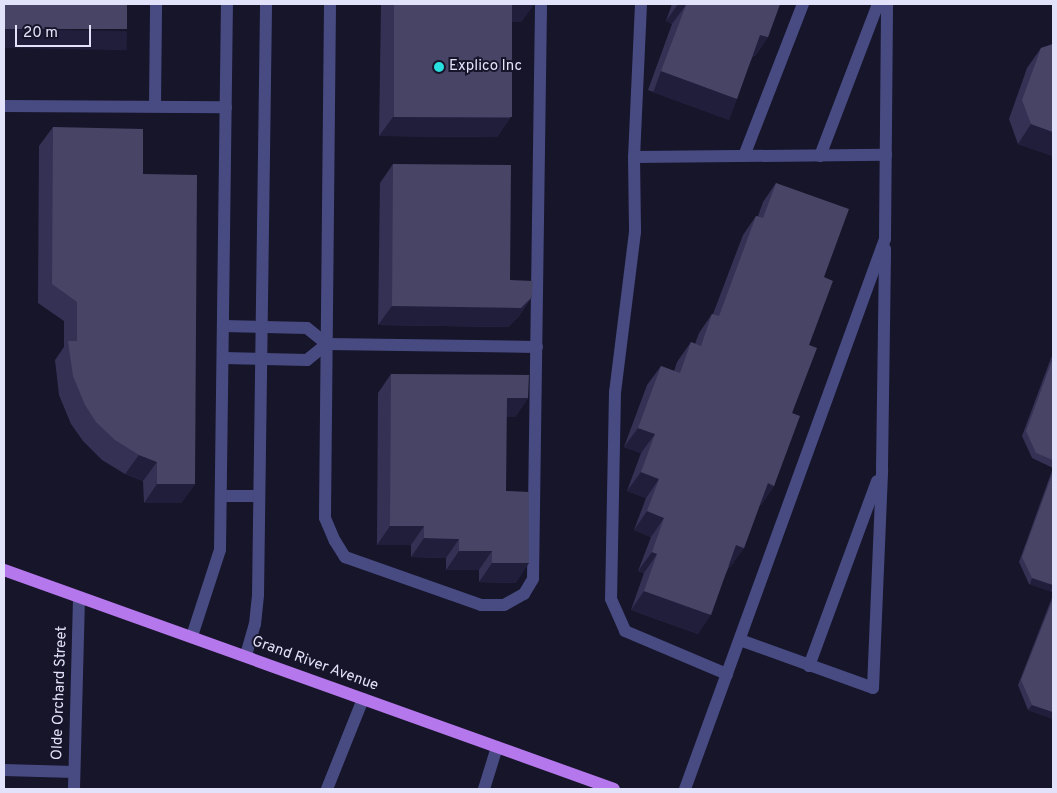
<!DOCTYPE html>
<style>
body{margin:0}
#map{position:relative;width:1057px;height:793px;overflow:hidden;background:#17152a;font-family:Overpass,sans-serif}
div>[style]{position:absolute}
[style*='--x']{left:calc(var(--x)*1px);top:calc(var(--y)*1px);width:calc(var(--w)*1px);rotate:calc(var(--a)*1deg)}
.minor>*{height:12px;margin:-6px;padding:0 6px;transform-origin:6px;border-radius:6px;background:#474b82}
.major>*{height:12px;margin:-6px;padding:0 6px;transform-origin:6px;border-radius:6px;background:#b578ec}
.wall>*{inset:0;background:#343155}
.shaded-wall>*{inset:0;background:#211e3c;transform-origin:0 0}
.building>*{inset:0;background:#474466;transform-origin:0 0}
.dots>*{width:14px;height:14px;translate:-50% -50%;box-sizing:border-box;border:2px solid #17152a;border-radius:50%}
span{translate:-50% -50%;white-space:nowrap;text-align:center;line-height:1.15;-webkit-text-stroke:4px #17152a;paint-order:stroke}
.poi-label{font-size:15px;color:#e2e2fb}
.left{translate:0 -50%;text-align:left}
.street-label{font-size:15px;color:#e2e2fb}
.frame{position:absolute;inset:0;border:5px solid #e2e2fb;pointer-events:none}
.scale{position:absolute;left:15px;top:25px;width:76px;height:22px;box-sizing:border-box;border:2px solid #e2e2fb;border-top:0;padding-left:6px;font-size:15px;line-height:18px;white-space:nowrap;color:#e2e2fb;-webkit-text-stroke:4px #17152a;paint-order:stroke}
</style>
<div id="map">
<div class="minor">
<div style="--x:330;--y:4;--w:514;--a:90.56"></div>
<div style="--x:325;--y:518;--w:25;--a:67"></div>
<div style="--x:335;--y:541;--w:19;--a:58"></div>
<div style="--x:345;--y:557;--w:144;--a:19.4"></div>
<div style="--x:481;--y:605;--w:23;--a:0"></div>
<div style="--x:504;--y:605;--w:23;--a:-29"></div>
<div style="--x:524;--y:594;--w:17;--a:-59"></div>
<div style="--x:533;--y:579;--w:575;--a:-89.2"></div>
<div style="--x:641;--y:4;--w:153;--a:92.6"></div>
<div style="--x:634;--y:157;--w:252;--a:-0.5"></div>
<div style="--x:4;--y:106;--w:222;--a:0.3"></div>
<div style="--x:155;--y:106;--w:102;--a:-89.4"></div>
<div style="--x:744;--y:156;--w:163;--a:-68.8"></div>
<div style="--x:820;--y:156;--w:163;--a:-69.1"></div>
<div style="--x:634;--y:157;--w:75;--a:89.2"></div>
<div style="--x:635;--y:232;--w:161;--a:97.1"></div>
<div style="--x:615;--y:392;--w:207;--a:91.1"></div>
<div style="--x:611;--y:599;--w:35;--a:66"></div>
<div style="--x:625;--y:631;--w:111;--a:22.9"></div>
<div style="--x:223;--y:326;--w:84;--a:1.4"></div>
<div style="--x:307;--y:328;--w:26;--a:39"></div>
<div style="--x:327;--y:344;--w:210;--a:0.8"></div>
<div style="--x:223;--y:358;--w:84;--a:1.4"></div>
<div style="--x:307;--y:360;--w:26;--a:-39"></div>
<div style="--x:221;--y:496;--w:38;--a:0"></div>
<div style="--x:192;--y:636;--w:90;--a:-72"></div>
<div style="--x:220;--y:550;--w:546;--a:-89.27"></div>
<div style="--x:740;--y:640;--w:141;--a:19.8"></div>
<div style="--x:873;--y:688;--w:219;--a:-87.6"></div>
<div style="--x:882;--y:469;--w:220;--a:-89.2"></div>
<div style="--x:246;--y:655;--w:32;--a:-74"></div>
<div style="--x:255;--y:624;--w:29;--a:-84"></div>
<div style="--x:258;--y:595;--w:591;--a:-89.22"></div>
<div style="--x:809;--y:666;--w:197;--a:-69.8"></div>
<div style="--x:4;--y:770;--w:70;--a:1.6"></div>
<div style="--x:74;--y:789;--w:191;--a:-88.5"></div>
<div style="--x:327;--y:789;--w:97;--a:-68.2"></div>
<div style="--x:484;--y:789;--w:44;--a:-72.8"></div>
<div style="--x:685;--y:789;--w:585;--a:-70.02"></div>
<div style="--x:885;--y:239;--w:235;--a:-89.5"></div>
</div>
<div class="major">
<div style="--x:4;--y:570;--w:648;--a:19.75"></div>
</div>
<div class="wall">
<div style="clip-path:polygon(381px 4px,534px 4px,521px 22px,512px 22px,510px 118px,497px 137px,379px 136px)"></div>
<div style="clip-path:polygon(672px 4px,780px 4px,768px 37px,755px 56px,753px 56px,724px 118px,648px 90px,672px 24px,666px 21px)"></div>
<div style="clip-path:polygon(1053px 44px,1053px 156px,1018px 144px,1009px 119px,1027px 68px,1041px 48px)"></div>
<div style="clip-path:polygon(53px 127px,143px 174px,195px 484px,181px 503px,144px 503px,143px 481px,125px 474px,102px 460px,83px 441px,71px 424px,59px 395px,55px 360px,64px 347px,64px 321px,38px 303px,39px 146px)"></div>
<div style="clip-path:polygon(393px 164px,510px 280px,532px 297px,519px 316px,508px 327px,378px 325px,380px 183px)"></div>
<div style="clip-path:polygon(776px 183px,824px 277px,809px 345px,774px 486px,761px 505px,760px 504px,744px 548px,730px 567px,729px 567px,698px 634px,631px 610px,644px 573px,638px 571px,651px 537px,634px 530px,646px 498px,627px 491px,641px 453px,624px 447px,647px 385px,661px 366px,674px 371px,677px 362px,691px 342px,695px 344px,699px 333px,712px 314px,713px 314px,743px 235px,756px 216px,758px 216px,763px 202px)"></div>
<div style="clip-path:polygon(1053px 356px,1053px 468px,1032px 458px,1022px 436px,1051px 358px)"></div>
<div style="clip-path:polygon(391px 374px,528px 398px,515px 417px,506px 417px,506px 491px,516px 583px,479px 582px,479px 570px,446px 570px,446px 558px,411px 557px,411px 545px,377px 545px,378px 393px)"></div>
<div style="clip-path:polygon(1053px 468px,1053px 592px,1029px 584px,1019px 562px)"></div>
<div style="clip-path:polygon(1053px 595px,1053px 719px,1028px 710px,1018px 685px)"></div>
</div>
<div class="shaded-wall">
<div style="clip-path:polygon(511px 4px,534px 4px,521px 22px,498px 22px)"></div>
<div style="clip-path:polygon(678px 4px,686px 5px,672px 24px,666px 21px)"></div>
<div style="left:4px;top:29px;width:123px;height:19px;rotate:1deg"></div>
<div style="clip-path:polygon(760px 35px,768px 37px,755px 56px,747px 54px)"></div>
<div style="left:661px;top:71px;width:81px;height:23px;rotate:20deg"></div>
<div style="clip-path:polygon(393px 117px,510px 118px,497px 137px,379px 136px)"></div>
<div style="clip-path:polygon(1031px 124px,1053px 132px,1053px 156px,1018px 144px)"></div>
<div style="clip-path:polygon(532px 297px,519px 316px,508px 327px,378px 325px,392px 306px)"></div>
<div style="clip-path:polygon(507px 398px,528px 398px,515px 417px,493px 417px)"></div>
<div style="clip-path:polygon(638px 428px,655px 434px,641px 453px,624px 447px)"></div>
<div style="clip-path:polygon(139px 455px,157px 462px,143px 481px,125px 474px)"></div>
<div style="clip-path:polygon(641px 472px,659px 479px,646px 498px,627px 491px)"></div>
<div style="clip-path:polygon(768px 483px,774px 486px,761px 505px,754px 502px)"></div>
<div style="clip-path:polygon(157px 484px,195px 484px,181px 503px,144px 503px)"></div>
<div style="clip-path:polygon(647px 511px,664px 518px,651px 537px,634px 530px)"></div>
<div style="clip-path:polygon(390px 526px,424px 526px,411px 545px,377px 545px)"></div>
<div style="clip-path:polygon(424px 538px,459px 539px,446px 558px,411px 557px)"></div>
<div style="clip-path:polygon(736px 545px,744px 548px,730px 567px,723px 564px)"></div>
<div style="clip-path:polygon(459px 551px,492px 551px,479px 570px,446px 570px)"></div>
<div style="clip-path:polygon(652px 552px,657px 554px,644px 573px,638px 571px)"></div>
<div style="clip-path:polygon(492px 563px,529px 563px,516px 583px,479px 582px)"></div>
<div style="left:1032px;top:578px;width:22px;height:7px;rotate:18deg"></div>
<div style="clip-path:polygon(644px 591px,711px 615px,698px 634px,631px 610px)"></div>
<div style="clip-path:polygon(1032px 705px,1053px 712px,1053px 719px,1028px 710px)"></div>
</div>
<div class="building">
<div style="left:4px;top:4px;width:123px;height:25px"></div>
<div style="left:394px;top:4px;width:118px;height:113px"></div>
<div style="clip-path:polygon(683px 4px,780px 4px,768px 37px,760px 35px,737px 99px,661px 71px,686px 5px)"></div>
<div style="clip-path:polygon(1053px 44px,1053px 132px,1031px 124px,1022px 100px,1041px 48px)"></div>
<div style="clip-path:polygon(53px 127px,143px 129px,143px 174px,197px 175px,195px 484px,157px 484px,157px 462px,139px 455px,115px 440px,96px 422px,85px 405px,73px 376px,68px 341px,77px 341px,77px 302px,52px 284px)"></div>
<div style="clip-path:polygon(393px 164px,511px 165px,510px 280px,533px 281px,532px 297px,521px 308px,392px 306px)"></div>
<div style="clip-path:polygon(776px 183px,849px 209px,824px 277px,833px 281px,809px 345px,817px 348px,792px 413px,800px 416px,774px 486px,768px 483px,744px 548px,736px 545px,711px 615px,644px 591px,657px 554px,652px 552px,664px 518px,647px 511px,659px 479px,641px 472px,655px 434px,638px 428px,661px 366px,680px 373px,691px 342px,701px 346px,712px 314px,719px 316px,756px 216px,763px 218px)"></div>
<div style="clip-path:polygon(1053px 358px,1053px 460px,1036px 453px,1026px 431px)"></div>
<div style="clip-path:polygon(391px 374px,529px 375px,528px 398px,507px 398px,506px 491px,529px 492px,529px 563px,492px 563px,492px 551px,459px 551px,459px 539px,424px 538px,424px 526px,390px 526px)"></div>
<div style="clip-path:polygon(1053px 472px,1053px 585px,1032px 578px,1022px 557px)"></div>
<div style="clip-path:polygon(1053px 599px,1053px 712px,1032px 705px,1021px 680px)"></div>
</div>
<div class="dots">
<div style="left:439px;top:67px;background:#29e0e0"></div>
</div>
<div class="poi-label">
<span class="left" style="left:449px;top:67px">Explico Inc</span>
</div>
<div class="street-label">
<span style="left:315px;top:664px;rotate:20deg">Grand River Avenue</span>
<span style="left:60px;top:693px;rotate:-88deg">Olde Orchard Street</span>
</div>
<div class="frame"></div>
<div class="scale">20 m</div>
</div>
